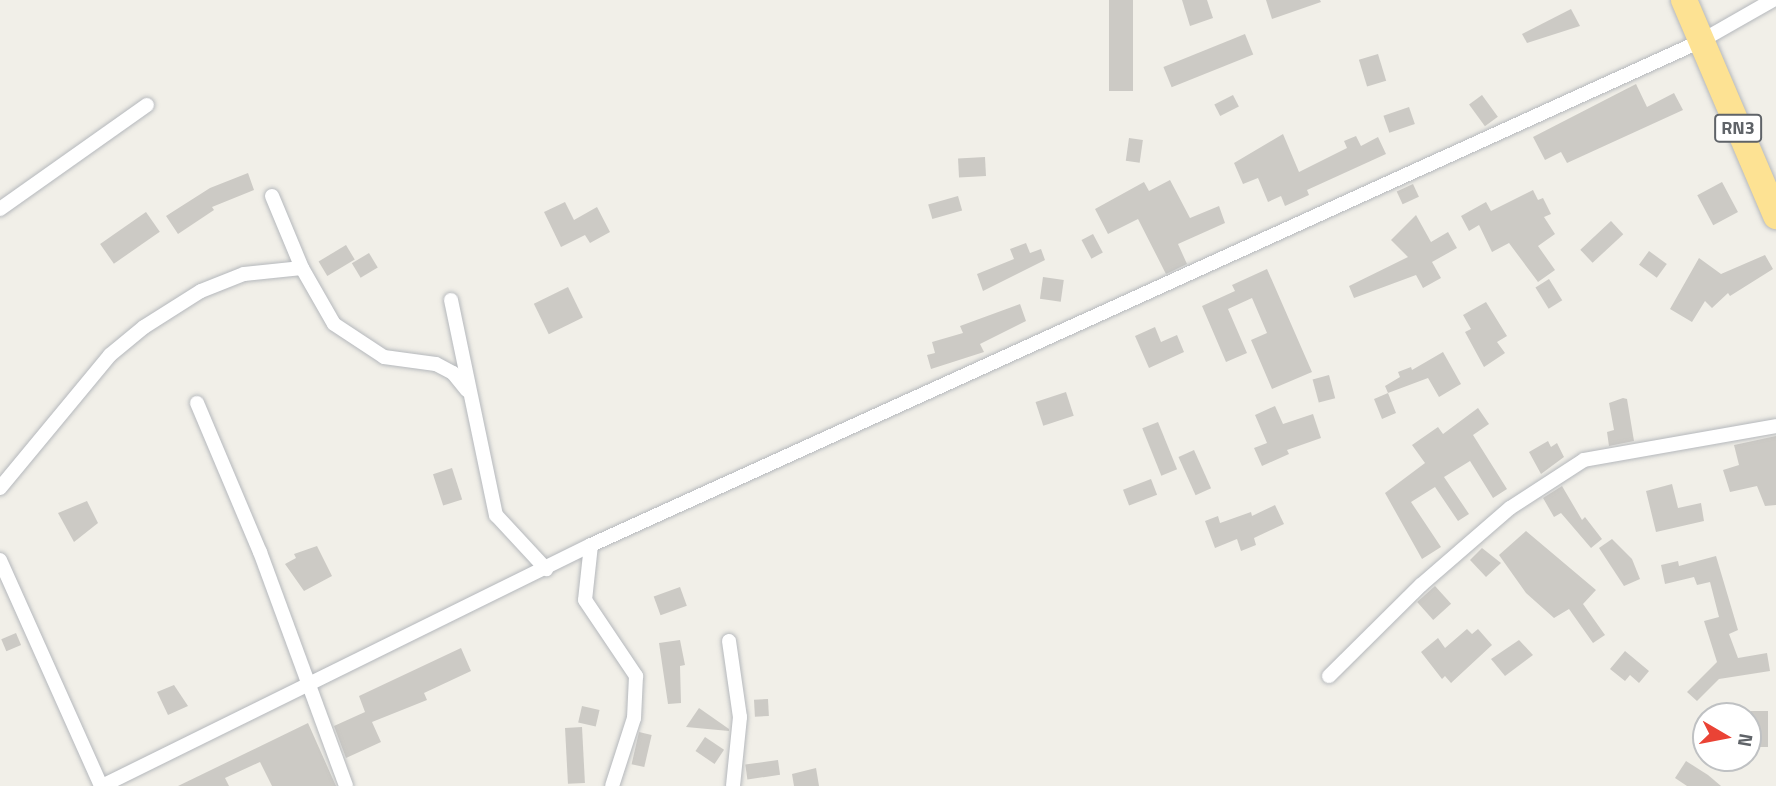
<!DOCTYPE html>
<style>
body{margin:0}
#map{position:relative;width:1776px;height:786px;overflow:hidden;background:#f1efe8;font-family:"Titillium Web",sans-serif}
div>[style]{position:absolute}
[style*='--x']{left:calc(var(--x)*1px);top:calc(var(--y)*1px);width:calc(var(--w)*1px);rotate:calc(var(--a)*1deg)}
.building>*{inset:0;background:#cccac5;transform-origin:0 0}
.roads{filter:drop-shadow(0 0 2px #b5b8bc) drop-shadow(0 0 2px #b5b8bc)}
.street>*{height:14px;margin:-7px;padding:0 7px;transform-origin:7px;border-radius:7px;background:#fff}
.highway>*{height:26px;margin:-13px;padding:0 13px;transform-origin:13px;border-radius:13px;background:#fde293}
span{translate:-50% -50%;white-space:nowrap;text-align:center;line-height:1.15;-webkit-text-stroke:7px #fff;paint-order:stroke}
.shield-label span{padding:2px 5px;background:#fff;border:2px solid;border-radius:5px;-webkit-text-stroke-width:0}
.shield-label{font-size:18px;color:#5f6368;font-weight:700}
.north{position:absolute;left:1692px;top:702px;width:70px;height:70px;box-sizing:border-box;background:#fff;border:2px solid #bfc1c3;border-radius:50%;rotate:100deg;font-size:19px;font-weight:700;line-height:28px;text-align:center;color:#5f6368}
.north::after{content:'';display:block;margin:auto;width:24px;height:32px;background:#ea4335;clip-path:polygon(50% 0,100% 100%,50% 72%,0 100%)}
</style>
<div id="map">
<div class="building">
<div style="left:1109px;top:0;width:24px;height:91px"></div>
<div style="clip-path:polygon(1182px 0,1207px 0,1213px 18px,1190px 26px)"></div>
<div style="clip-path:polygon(1266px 0,1320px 0,1321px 2px,1272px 19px)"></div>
<div style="clip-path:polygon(1571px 9px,1580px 26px,1527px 43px,1522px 34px)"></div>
<div style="left:1245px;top:34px;width:22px;height:88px;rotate:68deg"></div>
<div style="left:1378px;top:54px;width:28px;height:20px;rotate:73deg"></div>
<div style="clip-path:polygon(1636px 84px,1647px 107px,1674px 93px,1683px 110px,1567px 163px,1561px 152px,1545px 160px,1533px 137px)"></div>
<div style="left:1233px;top:95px;width:13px;height:21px;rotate:63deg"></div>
<div style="left:1482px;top:95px;width:27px;height:16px;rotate:54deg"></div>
<div style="left:1409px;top:107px;width:18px;height:27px;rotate:71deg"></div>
<div style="clip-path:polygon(1283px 134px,1299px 172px,1347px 148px,1344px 141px,1356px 136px,1361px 146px,1378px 137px,1386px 154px,1307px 190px,1309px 195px,1285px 206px,1281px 196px,1268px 202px,1258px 178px,1243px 184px,1234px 163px)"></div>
<div style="left:1129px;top:138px;width:14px;height:23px;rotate:8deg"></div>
<div style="left:985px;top:157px;width:19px;height:27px;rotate:87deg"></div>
<div style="clip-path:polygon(248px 173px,254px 190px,212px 207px,214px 210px,178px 234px,166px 216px,210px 188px)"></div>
<div style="clip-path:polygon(1170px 180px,1190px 218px,1219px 206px,1225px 223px,1178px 244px,1187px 264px,1166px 274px,1138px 219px,1108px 234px,1095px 209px,1144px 182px,1149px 191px)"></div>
<div style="left:1722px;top:182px;width:34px;height:28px;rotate:62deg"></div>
<div style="left:1413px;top:184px;width:14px;height:18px;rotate:65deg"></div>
<div style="clip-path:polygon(1533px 190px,1538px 200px,1543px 198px,1551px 214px,1544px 217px,1555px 234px,1538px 246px,1555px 270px,1538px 282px,1509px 243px,1492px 252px,1479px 225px,1469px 231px,1461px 216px,1486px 202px,1491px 211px)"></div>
<div style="left:958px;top:196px;width:15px;height:31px;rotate:74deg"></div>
<div style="clip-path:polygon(565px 202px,574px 220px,597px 207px,610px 232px,590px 243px,585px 235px,561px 247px,544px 212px)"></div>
<div style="left:146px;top:212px;width:24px;height:56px;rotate:55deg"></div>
<div style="clip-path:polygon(1416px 215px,1431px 242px,1448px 232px,1457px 248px,1432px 262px,1441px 278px,1423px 288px,1416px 275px,1354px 298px,1349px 286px,1408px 257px,1391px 240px)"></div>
<div style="left:1611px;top:221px;width:18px;height:42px;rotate:47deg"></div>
<div style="left:1093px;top:234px;width:21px;height:13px;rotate:62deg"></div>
<div style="clip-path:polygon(1026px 243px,1030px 253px,1041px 249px,1045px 260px,983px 291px,977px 274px,1014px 259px,1010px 249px)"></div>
<div style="left:346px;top:245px;width:17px;height:32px;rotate:59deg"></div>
<div style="left:1649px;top:251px;width:22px;height:17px;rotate:36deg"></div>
<div style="left:369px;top:253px;width:17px;height:20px;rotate:59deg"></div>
<div style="clip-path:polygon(1765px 255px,1773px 269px,1730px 296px,1728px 293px,1712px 308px,1705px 301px,1692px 322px,1670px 309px,1699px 258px,1721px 274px)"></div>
<div style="clip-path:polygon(1267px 269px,1312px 372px,1272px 389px,1251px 340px,1267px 333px,1252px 298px,1228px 309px,1247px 353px,1226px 362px,1202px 306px,1235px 291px,1232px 285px)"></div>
<div style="left:1043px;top:277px;width:21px;height:22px;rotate:8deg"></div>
<div style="left:1549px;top:279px;width:25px;height:16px;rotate:58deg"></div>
<div style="left:568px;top:287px;width:34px;height:38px;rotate:64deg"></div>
<div style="clip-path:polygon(1486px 302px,1507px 336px,1497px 342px,1505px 353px,1484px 367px,1465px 332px,1471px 329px,1463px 315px)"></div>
<div style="clip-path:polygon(1020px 304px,1026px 321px,980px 344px,984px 352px,931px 369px,927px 355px,935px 353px,932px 342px,963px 333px,960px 326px)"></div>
<div style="clip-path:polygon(1155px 327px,1161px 342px,1177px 335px,1184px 352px,1149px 368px,1135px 336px)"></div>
<div style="clip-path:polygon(1443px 352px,1461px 384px,1439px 397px,1428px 378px,1388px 393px,1396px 413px,1382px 419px,1374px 399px,1388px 393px,1385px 386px,1400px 377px,1398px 372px,1411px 367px,1412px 370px)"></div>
<div style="left:1329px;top:375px;width:24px;height:17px;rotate:75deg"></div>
<div style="left:1066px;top:392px;width:25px;height:32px;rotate:72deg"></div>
<div style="clip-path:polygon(1623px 398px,1627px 399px,1634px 441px,1609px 446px,1607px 432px,1614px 430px,1609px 403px)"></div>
<div style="clip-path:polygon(1275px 406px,1283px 424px,1313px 414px,1321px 438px,1287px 450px,1289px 454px,1262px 466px,1254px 448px,1267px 443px,1255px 415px)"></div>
<div style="clip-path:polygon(1478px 408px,1489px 424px,1473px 435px,1507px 489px,1493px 498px,1470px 461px,1444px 477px,1469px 514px,1458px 521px,1435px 487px,1411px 502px,1441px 547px,1422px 559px,1385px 493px,1425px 463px,1412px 445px,1438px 427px,1443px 434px)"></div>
<div style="left:1158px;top:422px;width:51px;height:17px;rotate:68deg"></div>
<div style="clip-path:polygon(1776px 436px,1776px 505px,1765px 506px,1757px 486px,1730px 492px,1723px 470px,1739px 465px,1734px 445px)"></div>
<div style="clip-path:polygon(1548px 441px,1551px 447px,1557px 443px,1564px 457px,1541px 474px,1529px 452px)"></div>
<div style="left:1194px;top:450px;width:42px;height:17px;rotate:66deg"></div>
<div style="left:452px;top:468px;width:33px;height:20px;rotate:72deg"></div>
<div style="left:1151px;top:479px;width:17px;height:30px;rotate:69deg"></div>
<div style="clip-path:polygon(1672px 484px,1678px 508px,1701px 503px,1704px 521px,1656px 532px,1646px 491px)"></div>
<div style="clip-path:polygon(1562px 486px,1582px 520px,1585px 517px,1602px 539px,1591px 548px,1561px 513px,1554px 517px,1543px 498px)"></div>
<div style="clip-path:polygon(87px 501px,98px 523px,74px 542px,58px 513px)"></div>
<div style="clip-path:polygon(1275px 505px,1284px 524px,1254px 538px,1256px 545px,1241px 551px,1237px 539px,1215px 548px,1205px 521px,1218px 516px,1220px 523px,1251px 512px,1252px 516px)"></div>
<div style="clip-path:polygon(1526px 531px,1596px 590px,1583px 604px,1605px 635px,1593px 643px,1569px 609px,1554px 618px,1526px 593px,1499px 555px)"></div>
<div style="clip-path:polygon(1612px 539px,1632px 559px,1640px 579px,1624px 586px,1599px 548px)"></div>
<div style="clip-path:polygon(317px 546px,332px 576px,304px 591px,285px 564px,296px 558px,294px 554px)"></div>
<div style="clip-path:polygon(1482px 548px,1501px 563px,1486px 577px,1470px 560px)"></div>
<div style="clip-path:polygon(1716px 556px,1738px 630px,1729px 634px,1738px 658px,1767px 653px,1770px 671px,1719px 679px,1697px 701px,1687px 692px,1717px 662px,1704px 621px,1719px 617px,1710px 582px,1697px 585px,1694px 577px,1665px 584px,1661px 565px,1678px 561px,1679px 566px)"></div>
<div style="left:1435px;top:586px;width:24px;height:24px;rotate:48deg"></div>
<div style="left:680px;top:587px;width:20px;height:28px;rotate:70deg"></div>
<div style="clip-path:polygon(1467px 629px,1472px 634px,1478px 629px,1492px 645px,1451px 683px,1445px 676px,1442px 679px,1421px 652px,1438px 638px,1445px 648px)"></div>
<div style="left:16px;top:633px;width:13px;height:16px;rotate:67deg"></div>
<div style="clip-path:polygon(680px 640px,685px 665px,680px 666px,681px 703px,668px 704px,659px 643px)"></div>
<div style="clip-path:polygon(1519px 640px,1533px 655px,1505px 676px,1491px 659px)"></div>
<div style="clip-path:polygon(461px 648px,471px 671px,424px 693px,427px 700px,372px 722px,381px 742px,346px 758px,334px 726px,365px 712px,359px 696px)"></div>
<div style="clip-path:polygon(1625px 651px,1649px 671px,1639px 683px,1630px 675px,1625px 681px,1610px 669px)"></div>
<div style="clip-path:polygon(174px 685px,188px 706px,168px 715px,157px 692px)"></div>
<div style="left:768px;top:699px;width:17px;height:14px;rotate:87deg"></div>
<div style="left:582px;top:706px;width:18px;height:17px;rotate:13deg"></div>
<div style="clip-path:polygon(699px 708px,729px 729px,729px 731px,686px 727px)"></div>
<div style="left:1751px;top:711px;width:17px;height:36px"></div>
<div style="clip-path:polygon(308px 723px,336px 786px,272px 786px,260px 762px,225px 778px,229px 786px,178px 786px)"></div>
<div style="left:582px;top:727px;width:56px;height:17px;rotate:87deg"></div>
<div style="left:639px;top:732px;width:13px;height:33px;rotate:13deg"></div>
<div style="left:705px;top:737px;width:23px;height:17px;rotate:34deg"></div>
<div style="left:778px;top:760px;width:15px;height:33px;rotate:82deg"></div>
<div style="clip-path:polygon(1686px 761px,1708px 775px,1721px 786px,1687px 786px,1675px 778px)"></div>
<div style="clip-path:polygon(816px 768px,819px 786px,794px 786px,792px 774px)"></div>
</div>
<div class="roads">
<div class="street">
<div style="--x:272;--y:196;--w:78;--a:67.4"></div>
<div style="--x:302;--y:268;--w:64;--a:60.3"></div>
<div style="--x:334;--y:324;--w:60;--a:33.4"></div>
<div style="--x:384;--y:357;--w:52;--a:7.7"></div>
<div style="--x:436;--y:364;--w:19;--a:28"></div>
<div style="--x:453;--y:373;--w:22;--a:51"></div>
<div style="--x:0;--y:209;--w:180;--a:-35.3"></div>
<div style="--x:451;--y:300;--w:220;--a:78.2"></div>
<div style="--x:496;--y:515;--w:74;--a:47.2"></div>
<div style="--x:197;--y:403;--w:162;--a:67.1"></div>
<div style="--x:260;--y:552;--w:249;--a:69.8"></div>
<div style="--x:0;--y:488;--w:173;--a:-50.4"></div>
<div style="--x:110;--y:355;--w:44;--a:-39.5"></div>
<div style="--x:144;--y:327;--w:67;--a:-32.3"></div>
<div style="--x:201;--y:291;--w:46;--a:-21.6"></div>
<div style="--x:244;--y:274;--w:58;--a:-5.9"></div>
<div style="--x:591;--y:545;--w:55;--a:96.2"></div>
<div style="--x:585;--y:600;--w:92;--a:56.1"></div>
<div style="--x:636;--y:676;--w:42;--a:92.7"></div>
<div style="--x:634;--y:718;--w:71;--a:107.9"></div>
<div style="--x:0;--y:560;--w:248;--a:65.9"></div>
<div style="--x:729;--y:641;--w:77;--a:81.8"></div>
<div style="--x:740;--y:717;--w:69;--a:95.8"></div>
<div style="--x:1329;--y:676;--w:129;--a:-44.7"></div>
<div style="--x:1421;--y:585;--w:118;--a:-40.9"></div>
<div style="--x:1510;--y:508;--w:88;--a:-33"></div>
<div style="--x:1584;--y:460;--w:195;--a:-10"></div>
<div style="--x:102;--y:786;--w:545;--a:-26.24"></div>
<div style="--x:591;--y:545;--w:1219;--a:-24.42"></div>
<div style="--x:1701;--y:41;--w:83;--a:-29.7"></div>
</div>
<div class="highway">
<div style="--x:1684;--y:0;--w:235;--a:66.9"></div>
</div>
</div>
<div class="shield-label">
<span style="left:1738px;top:128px">RN3</span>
</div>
<div class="north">N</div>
</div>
